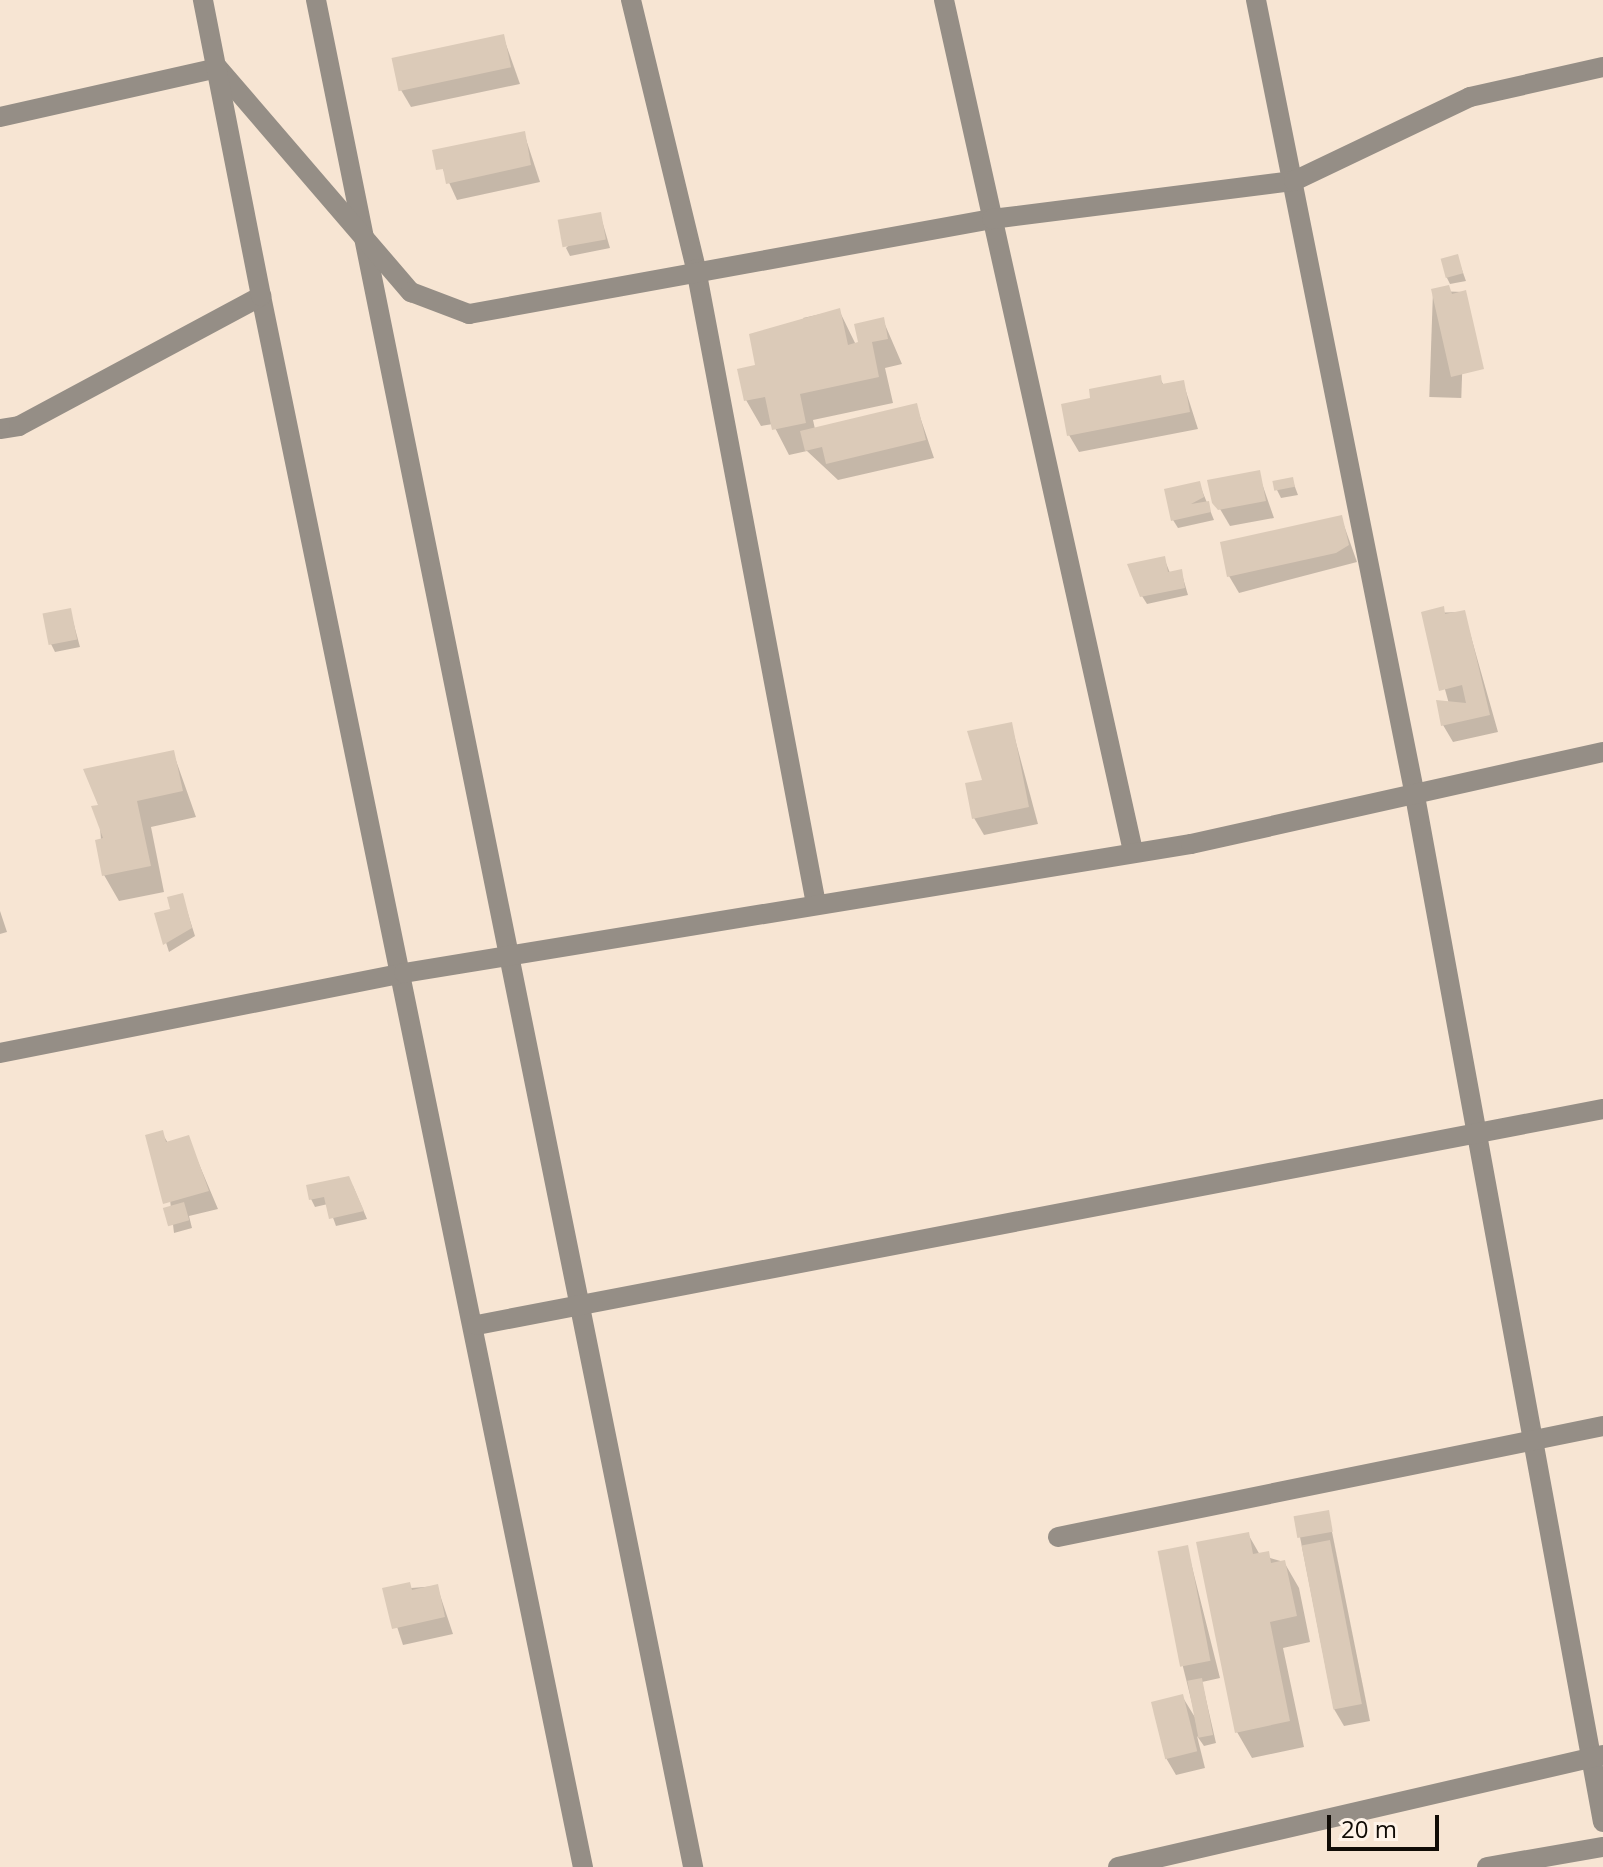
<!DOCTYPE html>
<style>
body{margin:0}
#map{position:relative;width:1603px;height:1867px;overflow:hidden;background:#f7e5d3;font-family:"Open Sans",sans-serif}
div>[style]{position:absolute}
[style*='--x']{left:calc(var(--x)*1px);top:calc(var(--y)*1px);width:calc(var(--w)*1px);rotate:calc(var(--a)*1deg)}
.shadow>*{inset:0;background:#0003;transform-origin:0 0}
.building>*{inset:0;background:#dbcab8;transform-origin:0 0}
.minor>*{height:20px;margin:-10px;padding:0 10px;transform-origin:10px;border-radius:10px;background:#958e86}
span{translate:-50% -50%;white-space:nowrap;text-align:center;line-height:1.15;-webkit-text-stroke:8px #fff4e9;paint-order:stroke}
.scale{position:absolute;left:1327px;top:1815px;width:112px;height:36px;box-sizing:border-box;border:4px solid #110c06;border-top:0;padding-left:10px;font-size:24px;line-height:28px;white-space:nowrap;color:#110c06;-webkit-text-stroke:6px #fff4e9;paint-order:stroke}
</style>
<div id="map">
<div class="shadow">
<div style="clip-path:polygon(503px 36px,520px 84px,411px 107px,401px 90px)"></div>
<div style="clip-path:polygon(524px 133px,540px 182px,457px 200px,435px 152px)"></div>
<div style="clip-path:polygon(600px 214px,610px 248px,570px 256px,566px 248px)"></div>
<div style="clip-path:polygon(1457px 256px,1466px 281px,1450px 284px,1446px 276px)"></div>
<div style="left:1433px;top:291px;width:32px;height:106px;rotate:2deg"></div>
<div style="clip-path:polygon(839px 310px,856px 345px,883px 320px,902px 364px,885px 368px,893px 403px,813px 420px,815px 429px,916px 405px,934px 458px,838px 480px,807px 451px,789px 455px,773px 424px,761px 426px,746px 400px,758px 367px,807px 324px,803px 318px)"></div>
<div style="clip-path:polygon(1160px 378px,1164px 386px,1183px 382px,1198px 429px,1079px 452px,1069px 435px,1093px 399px)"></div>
<div style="clip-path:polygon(1258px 472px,1274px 518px,1230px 526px,1220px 509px)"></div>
<div style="clip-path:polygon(1292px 479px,1298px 495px,1281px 498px,1277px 490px)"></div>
<div style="clip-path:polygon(1199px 483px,1214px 520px,1178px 528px,1173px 520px)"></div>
<div style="clip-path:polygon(1341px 517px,1357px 562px,1239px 593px,1229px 576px)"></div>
<div style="clip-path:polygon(1164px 558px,1170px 573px,1181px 571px,1188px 595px,1147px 604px,1142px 596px)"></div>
<div style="clip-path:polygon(70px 610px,80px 647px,55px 652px,51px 644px)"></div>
<div style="clip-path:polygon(1464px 612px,1498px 732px,1453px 742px,1443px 725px,1449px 704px,1424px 613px)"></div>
<div style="clip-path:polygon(1011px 724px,1038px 824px,984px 835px,974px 818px)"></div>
<div style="clip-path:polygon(173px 752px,196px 817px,151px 827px,164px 892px,119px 901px,104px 875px,98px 804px,86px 770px)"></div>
<div style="clip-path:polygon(182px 895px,195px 936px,169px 952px,157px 914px,173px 910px)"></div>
<div style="clip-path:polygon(0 911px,7px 932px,0 934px)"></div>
<div style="clip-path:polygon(162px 1133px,168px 1143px,188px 1138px,218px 1209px,189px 1216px,192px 1228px,174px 1233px)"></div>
<div style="clip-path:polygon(353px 1186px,367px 1219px,336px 1226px,328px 1204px,315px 1207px,311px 1199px)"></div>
<div style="clip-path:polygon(1328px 1512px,1370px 1721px,1344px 1726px,1334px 1709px,1300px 1537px)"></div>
<div style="clip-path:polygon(1248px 1534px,1260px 1555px,1284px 1562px,1299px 1588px,1310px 1642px,1283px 1648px,1304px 1747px,1252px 1758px,1237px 1732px)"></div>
<div style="clip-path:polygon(1187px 1547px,1220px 1678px,1202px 1682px,1216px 1743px,1204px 1746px,1197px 1736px,1205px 1768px,1176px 1775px,1166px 1758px,1182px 1696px,1196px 1719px,1183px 1667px)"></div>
<div style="clip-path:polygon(437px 1586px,453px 1634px,403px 1645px,385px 1590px)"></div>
</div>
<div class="building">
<div style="left:504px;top:34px;width:34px;height:115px;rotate:78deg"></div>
<div style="clip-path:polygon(525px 131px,531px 165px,446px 184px,443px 169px,436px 170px,432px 150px)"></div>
<div style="left:601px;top:212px;width:28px;height:44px;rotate:80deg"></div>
<div style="left:1458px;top:254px;width:20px;height:18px;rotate:75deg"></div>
<div style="clip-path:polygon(1449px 285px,1452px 294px,1466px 290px,1484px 369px,1451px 377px,1431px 289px)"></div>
<div style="clip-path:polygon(840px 308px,848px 345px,858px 342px,854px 324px,884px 317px,888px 339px,872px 342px,879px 377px,800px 394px,806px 423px,772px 430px,765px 397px,744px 401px,737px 369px,755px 365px,749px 334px)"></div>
<div style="clip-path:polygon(1161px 375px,1162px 384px,1184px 380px,1190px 412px,1067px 436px,1061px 404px,1090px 398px,1089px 389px)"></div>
<div style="clip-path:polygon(917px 403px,926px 440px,826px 464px,822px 447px,805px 451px,800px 431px)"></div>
<div style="clip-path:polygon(1260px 470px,1266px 501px,1218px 510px,1212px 503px,1207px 480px)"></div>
<div style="left:1293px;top:477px;width:10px;height:21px;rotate:79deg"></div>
<div style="clip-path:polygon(1200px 481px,1204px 497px,1191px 504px,1209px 501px,1211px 512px,1171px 521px,1164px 489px)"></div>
<div style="clip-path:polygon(1342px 515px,1349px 545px,1336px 553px,1227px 577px,1220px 542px)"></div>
<div style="clip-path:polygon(1165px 556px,1168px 572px,1182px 569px,1185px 588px,1140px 597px,1127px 564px)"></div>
<div style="clip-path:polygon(1444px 606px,1445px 614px,1465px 610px,1490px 715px,1441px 726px,1436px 700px,1466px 703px,1462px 685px,1439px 691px,1421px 612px)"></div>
<div style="left:71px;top:608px;width:32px;height:29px;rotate:79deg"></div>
<div style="clip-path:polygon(1012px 722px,1029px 807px,972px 819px,965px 783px,982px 780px,967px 731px)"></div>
<div style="clip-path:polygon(174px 750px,183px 791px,137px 801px,151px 866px,102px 876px,95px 840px,103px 838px,91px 806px,98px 805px,83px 769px)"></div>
<div style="clip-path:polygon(183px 893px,192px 928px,163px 945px,154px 913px,170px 909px,167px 897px)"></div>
<div style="clip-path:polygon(163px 1130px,166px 1142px,189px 1135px,209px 1191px,163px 1204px,145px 1135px)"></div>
<div style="clip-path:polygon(349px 1176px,364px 1211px,329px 1219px,324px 1197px,309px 1200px,306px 1185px)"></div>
<div style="left:184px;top:1202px;width:19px;height:22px;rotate:74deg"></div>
<div style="left:1329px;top:1510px;width:22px;height:36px;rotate:80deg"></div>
<div style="clip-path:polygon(1249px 1532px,1253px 1554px,1269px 1551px,1271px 1563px,1285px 1560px,1297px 1616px,1270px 1622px,1290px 1721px,1235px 1733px,1196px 1542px)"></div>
<div style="left:1330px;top:1540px;width:167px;height:29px;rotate:79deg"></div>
<div style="left:1188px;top:1545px;width:118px;height:31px;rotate:79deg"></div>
<div style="clip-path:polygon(410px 1582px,412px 1590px,438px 1584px,445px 1617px,392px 1629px,382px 1588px)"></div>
<div style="left:1202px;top:1678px;width:58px;height:15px;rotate:79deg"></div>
<div style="left:1183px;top:1694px;width:59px;height:33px;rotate:76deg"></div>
</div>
<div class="minor">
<div style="--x:316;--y:0;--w:1905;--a:78.58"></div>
<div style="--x:631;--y:0;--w:277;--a:76.4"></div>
<div style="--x:696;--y:269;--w:646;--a:79.3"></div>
<div style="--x:944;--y:0;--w:872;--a:77.48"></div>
<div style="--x:1256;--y:0;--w:812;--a:78.7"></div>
<div style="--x:1415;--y:796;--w:1043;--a:79.62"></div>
<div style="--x:218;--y:68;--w:296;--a:49.3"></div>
<div style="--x:411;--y:292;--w:62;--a:20.8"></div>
<div style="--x:469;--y:314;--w:532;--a:-10.3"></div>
<div style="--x:992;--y:219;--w:304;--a:-7.2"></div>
<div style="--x:1294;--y:181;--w:195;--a:-25.5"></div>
<div style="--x:1470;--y:97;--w:136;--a:-12.7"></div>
<div style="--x:0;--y:117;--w:223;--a:-12.7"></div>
<div style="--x:261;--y:296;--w:1604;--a:78.42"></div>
<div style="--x:0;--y:429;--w:19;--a:-9"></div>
<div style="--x:19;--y:426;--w:275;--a:-28.2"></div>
<div style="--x:261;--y:296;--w:302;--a:-101.1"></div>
<div style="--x:0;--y:1053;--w:412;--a:-11.2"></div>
<div style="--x:404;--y:973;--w:798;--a:-9.31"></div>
<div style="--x:1191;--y:844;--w:422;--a:-12.6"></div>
<div style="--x:477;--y:1325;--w:1147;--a:-10.86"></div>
<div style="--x:1058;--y:1537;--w:556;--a:-11.51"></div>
<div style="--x:1118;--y:1867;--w:498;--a:-13"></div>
<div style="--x:1487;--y:1867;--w:118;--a:-9.8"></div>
</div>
<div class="scale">20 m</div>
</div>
